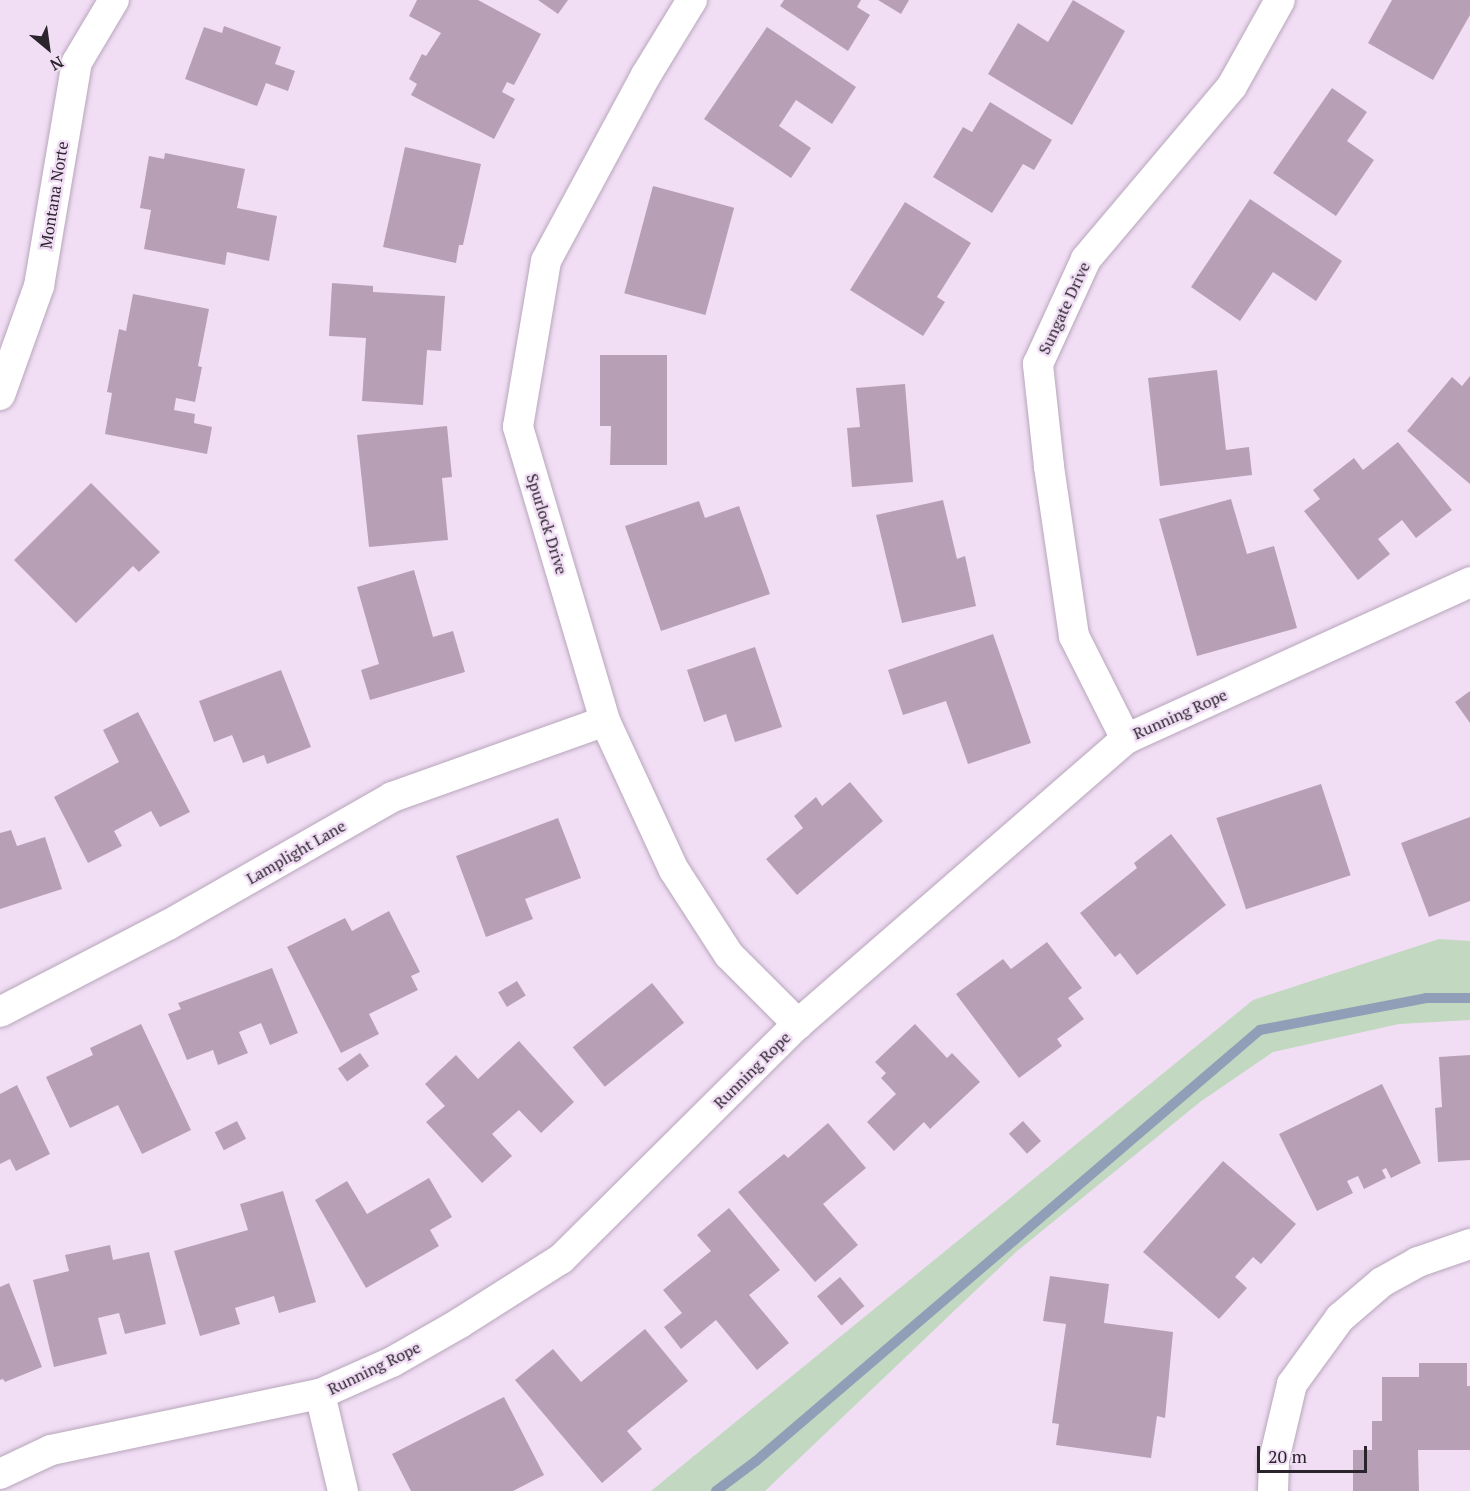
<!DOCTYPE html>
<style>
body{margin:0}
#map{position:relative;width:1470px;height:1491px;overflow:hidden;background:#f1def5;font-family:"PT Serif",serif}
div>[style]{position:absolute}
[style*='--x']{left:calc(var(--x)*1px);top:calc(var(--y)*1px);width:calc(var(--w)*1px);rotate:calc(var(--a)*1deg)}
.green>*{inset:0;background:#c2d8c1}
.stream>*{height:10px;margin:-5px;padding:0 5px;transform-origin:5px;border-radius:5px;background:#919eb8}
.building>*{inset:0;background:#b7a0b6;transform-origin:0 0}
.roads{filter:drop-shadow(0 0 2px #b8a6bb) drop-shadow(0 0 2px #b8a6bb)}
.minor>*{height:30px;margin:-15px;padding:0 15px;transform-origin:15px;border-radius:15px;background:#fff}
span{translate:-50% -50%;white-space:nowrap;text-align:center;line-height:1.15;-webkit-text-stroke:5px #f1def5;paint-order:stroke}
.street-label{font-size:16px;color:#2b242d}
.north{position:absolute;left:18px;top:18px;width:60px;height:60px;-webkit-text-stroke:4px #f1def5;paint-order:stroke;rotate:151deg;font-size:16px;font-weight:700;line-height:24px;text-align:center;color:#2b242d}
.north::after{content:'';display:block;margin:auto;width:21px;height:27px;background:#2b242d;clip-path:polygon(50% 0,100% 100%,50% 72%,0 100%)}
.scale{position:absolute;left:1257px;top:1446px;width:110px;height:27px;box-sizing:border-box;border:3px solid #2b242d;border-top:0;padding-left:8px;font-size:18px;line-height:21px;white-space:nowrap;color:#2b242d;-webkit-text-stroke:4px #f1def5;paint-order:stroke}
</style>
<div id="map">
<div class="green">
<div style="clip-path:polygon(1439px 939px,1470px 941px,1470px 1020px,1399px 1024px,1273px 1052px,1200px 1102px,1016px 1252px,765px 1491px,651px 1491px,1253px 1000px)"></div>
</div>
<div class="stream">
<div style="--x:716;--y:1491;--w:50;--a:-36.9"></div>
<div style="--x:756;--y:1461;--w:663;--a:-40.54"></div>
<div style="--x:1260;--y:1030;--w:169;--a:-10.9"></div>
<div style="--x:1426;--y:998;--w:44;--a:0"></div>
</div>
<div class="building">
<div style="clip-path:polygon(417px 0,478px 0,541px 34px,514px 85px,507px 82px,502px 92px,515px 99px,494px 139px,411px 95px,417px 84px,409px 79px,422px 54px,426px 56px,441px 33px,409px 16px)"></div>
<div style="clip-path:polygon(538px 0,568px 0,558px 14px)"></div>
<div style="clip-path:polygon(784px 0,861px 0,857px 7px,870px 15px,848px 51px,780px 6px)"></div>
<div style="clip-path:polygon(878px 0,909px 0,901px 14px)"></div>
<div style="clip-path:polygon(1073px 0,1125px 31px,1072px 125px,988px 74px,1018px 23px,1048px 42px)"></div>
<div style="clip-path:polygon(1392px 0,1470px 0,1470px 15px,1433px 80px,1368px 43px)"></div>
<div style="clip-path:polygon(224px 26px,281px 47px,275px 64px,295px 71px,288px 91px,266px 83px,257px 106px,185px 79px,204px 27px,222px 33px)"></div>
<div style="clip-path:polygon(767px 27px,856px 87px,832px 124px,796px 100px,779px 126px,811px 148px,791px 178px,704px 119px)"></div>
<div style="clip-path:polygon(1332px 88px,1367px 112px,1347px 141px,1374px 160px,1336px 216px,1273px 173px)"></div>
<div style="clip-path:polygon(990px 102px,1052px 140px,1034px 170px,1023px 164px,992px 213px,933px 177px,963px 127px,972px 132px)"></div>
<div style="clip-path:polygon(405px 147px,481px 164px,463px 245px,459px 245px,456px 263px,383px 247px)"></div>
<div style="clip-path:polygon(165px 153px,245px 169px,237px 208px,277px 216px,269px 261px,227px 252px,225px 265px,144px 249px,151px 210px,140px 208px,149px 156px,164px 159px)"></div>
<div style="left:653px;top:186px;width:84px;height:111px;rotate:15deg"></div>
<div style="clip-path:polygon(1250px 199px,1342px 261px,1316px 301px,1273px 272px,1240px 321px,1191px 287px)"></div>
<div style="clip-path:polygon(905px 202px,971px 243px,937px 297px,945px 302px,923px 336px,850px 290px)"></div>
<div style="clip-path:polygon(332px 283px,373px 286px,373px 292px,445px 296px,441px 351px,427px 350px,423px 405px,362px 401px,366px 338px,329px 336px)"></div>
<div style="clip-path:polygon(133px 294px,209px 309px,198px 366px,202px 367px,195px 402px,176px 398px,174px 410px,195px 414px,194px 423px,212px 427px,207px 454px,105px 434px,112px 393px,107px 392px,119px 329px,126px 331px)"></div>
<div style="clip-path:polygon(600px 355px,667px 355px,667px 465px,610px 465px,611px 426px,600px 426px)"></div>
<div style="clip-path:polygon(1217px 370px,1226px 450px,1249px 447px,1252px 475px,1160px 486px,1148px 378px)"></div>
<div style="clip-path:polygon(1470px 376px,1470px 484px,1407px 431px,1452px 377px,1462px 386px)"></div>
<div style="clip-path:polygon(905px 384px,913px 482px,852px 487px,847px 428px,860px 427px,856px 388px)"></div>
<div style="clip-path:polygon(447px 426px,452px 477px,442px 478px,448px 540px,369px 547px,357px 435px)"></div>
<div style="clip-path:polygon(1398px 442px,1452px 510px,1416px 538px,1402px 520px,1378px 539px,1390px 554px,1358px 580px,1304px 511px,1320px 499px,1313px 490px,1354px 458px,1363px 470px)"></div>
<div style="clip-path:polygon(91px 483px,160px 552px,139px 572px,133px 566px,76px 623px,14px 560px)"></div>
<div style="clip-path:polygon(1231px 499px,1247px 554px,1274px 546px,1297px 628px,1197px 656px,1159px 519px)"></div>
<div style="clip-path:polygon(943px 500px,957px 559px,965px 556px,976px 606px,902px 623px,876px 515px)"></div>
<div style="clip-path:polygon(699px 501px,705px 518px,739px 506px,770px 594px,661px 631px,625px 526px)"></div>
<div style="clip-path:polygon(414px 570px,433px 637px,453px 631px,465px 672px,370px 700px,361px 670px,379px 664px,357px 587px)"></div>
<div style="clip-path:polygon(993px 634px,1031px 743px,968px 764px,946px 701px,903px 715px,888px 670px)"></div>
<div style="clip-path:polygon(755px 647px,782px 727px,735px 742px,726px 714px,704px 722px,687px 670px)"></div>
<div style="clip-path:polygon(281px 670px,311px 747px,267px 764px,264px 755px,243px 763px,232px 735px,214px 742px,199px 701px)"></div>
<div style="clip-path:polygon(1470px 691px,1470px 723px,1455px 702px)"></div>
<div style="clip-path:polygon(138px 712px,190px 812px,160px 827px,151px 811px,114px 831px,122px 846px,88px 863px,54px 797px,119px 762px,103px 730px)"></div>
<div style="clip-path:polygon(850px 782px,883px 821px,797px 895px,766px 859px,803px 828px,794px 816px,816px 797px,822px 806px)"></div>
<div style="left:1321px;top:784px;width:96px;height:110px;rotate:72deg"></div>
<div style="clip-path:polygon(1470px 817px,1470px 901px,1429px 917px,1401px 843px)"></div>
<div style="clip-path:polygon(558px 818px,581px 878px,525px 899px,533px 919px,486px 937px,456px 856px)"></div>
<div style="clip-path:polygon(11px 830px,17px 846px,45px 837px,62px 889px,0 909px,0 833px)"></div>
<div style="clip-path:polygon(1171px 834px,1226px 905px,1137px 975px,1120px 953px,1115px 957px,1080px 913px,1137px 868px,1134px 863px)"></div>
<div style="clip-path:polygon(389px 911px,420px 972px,411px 976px,418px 990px,369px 1014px,379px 1034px,341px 1053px,287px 947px,345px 918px,352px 931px)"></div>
<div style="clip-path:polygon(1047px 942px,1082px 988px,1068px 998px,1084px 1019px,1057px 1039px,1062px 1046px,1019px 1078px,956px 994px,1003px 959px,1011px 969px)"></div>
<div style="clip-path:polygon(272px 968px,298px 1033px,270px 1045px,261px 1023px,239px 1032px,248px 1053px,218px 1065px,213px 1050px,187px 1060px,168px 1014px,181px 1009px,178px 1003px)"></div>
<div style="left:517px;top:981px;width:17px;height:22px;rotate:59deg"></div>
<div style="left:652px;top:983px;width:51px;height:102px;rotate:51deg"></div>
<div style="clip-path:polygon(141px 1024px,191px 1130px,142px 1154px,118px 1105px,70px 1128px,46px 1077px,93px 1055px,90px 1048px)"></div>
<div style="clip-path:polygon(915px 1024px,947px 1058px,952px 1053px,980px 1082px,930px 1129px,924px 1122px,894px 1151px,867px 1122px,896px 1094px,881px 1078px,886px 1073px,875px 1062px)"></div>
<div style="clip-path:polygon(519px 1041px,574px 1102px,541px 1133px,519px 1110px,492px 1134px,512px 1156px,482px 1183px,426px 1122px,445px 1106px,425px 1084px,456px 1055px,478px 1079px)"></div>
<div style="left:360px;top:1053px;width:16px;height:27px;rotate:55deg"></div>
<div style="clip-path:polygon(1470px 1055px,1470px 1160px,1438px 1162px,1435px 1108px,1442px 1107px,1439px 1057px)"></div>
<div style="clip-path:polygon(1382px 1084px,1421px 1163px,1391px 1178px,1386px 1168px,1382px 1170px,1386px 1178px,1364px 1189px,1358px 1176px,1347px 1181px,1353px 1193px,1317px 1211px,1279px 1134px)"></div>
<div style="clip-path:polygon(17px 1085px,50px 1154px,16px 1171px,10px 1159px,0 1164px,0 1094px)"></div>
<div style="left:237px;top:1121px;width:20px;height:25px;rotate:63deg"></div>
<div style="left:1023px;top:1121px;width:27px;height:19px;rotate:48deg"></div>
<div style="clip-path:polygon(828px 1123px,866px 1168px,823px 1204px,858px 1245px,815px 1282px,738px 1192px,784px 1154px,788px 1158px)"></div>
<div style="clip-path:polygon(1223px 1161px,1296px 1224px,1261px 1264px,1253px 1257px,1235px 1277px,1247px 1288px,1219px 1319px,1143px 1252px)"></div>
<div style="clip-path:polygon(429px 1178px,452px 1217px,430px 1230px,439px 1246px,366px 1288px,315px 1200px,347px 1181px,367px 1214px)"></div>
<div style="clip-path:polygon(283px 1191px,316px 1302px,279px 1313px,274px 1296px,235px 1308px,240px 1324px,200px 1336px,174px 1251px,248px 1230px,240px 1204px)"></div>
<div style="clip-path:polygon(729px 1208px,780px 1270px,749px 1295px,789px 1343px,757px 1370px,716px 1320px,681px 1349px,664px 1327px,682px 1313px,663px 1290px,711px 1251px,697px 1235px)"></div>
<div style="clip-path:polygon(110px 1245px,113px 1260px,149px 1252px,166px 1324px,125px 1334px,119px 1313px,98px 1318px,107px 1354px,54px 1367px,33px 1280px,69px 1271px,65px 1255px)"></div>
<div style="clip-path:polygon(1050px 1276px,1109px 1284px,1104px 1323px,1173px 1332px,1165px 1418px,1157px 1416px,1151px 1458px,1056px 1445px,1059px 1424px,1052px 1423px,1066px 1324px,1043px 1321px)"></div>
<div style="left:840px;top:1277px;width:38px;height:30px;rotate:50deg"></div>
<div style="clip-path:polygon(9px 1283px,42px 1367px,5px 1382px,3px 1379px,0 1380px,0 1287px)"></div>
<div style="clip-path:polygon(645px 1329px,688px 1381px,627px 1431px,642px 1449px,602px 1483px,515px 1380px,553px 1349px,581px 1382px)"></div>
<div style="clip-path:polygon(1419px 1363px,1467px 1363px,1467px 1386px,1470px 1386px,1470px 1450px,1418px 1450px,1419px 1491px,1353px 1491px,1353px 1450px,1372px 1450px,1372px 1421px,1382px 1421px,1382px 1377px,1419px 1377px)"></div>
<div style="clip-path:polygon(504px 1397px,544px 1475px,513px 1491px,411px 1491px,392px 1454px)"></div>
</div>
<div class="roads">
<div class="minor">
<div style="--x:692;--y:0;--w:88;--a:121.5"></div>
<div style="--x:646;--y:75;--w:211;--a:118.3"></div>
<div style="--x:546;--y:261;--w:168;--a:99.6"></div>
<div style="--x:518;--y:427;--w:307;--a:73.5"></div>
<div style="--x:605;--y:721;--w:164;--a:65.2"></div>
<div style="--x:674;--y:870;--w:101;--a:57.1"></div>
<div style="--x:729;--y:955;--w:98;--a:45"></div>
<div style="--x:0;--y:395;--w:116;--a:-70.3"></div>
<div style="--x:39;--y:286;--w:227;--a:-80.4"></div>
<div style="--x:77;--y:62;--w:72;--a:-59.2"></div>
<div style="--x:1126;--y:739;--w:115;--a:-116.8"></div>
<div style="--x:1074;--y:636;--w:172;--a:-98.4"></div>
<div style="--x:1049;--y:466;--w:103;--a:-96.2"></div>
<div style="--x:1038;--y:364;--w:115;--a:-65.4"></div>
<div style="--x:1086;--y:259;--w:226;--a:-49.8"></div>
<div style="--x:1232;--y:86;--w:98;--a:-60.8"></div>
<div style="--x:0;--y:1012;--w:189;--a:-27.4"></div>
<div style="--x:168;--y:925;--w:258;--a:-29.7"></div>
<div style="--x:392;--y:797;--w:226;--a:-19.6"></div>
<div style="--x:320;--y:1394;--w:100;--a:76.7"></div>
<div style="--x:0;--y:1474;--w:56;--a:-25.2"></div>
<div style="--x:51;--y:1450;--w:275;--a:-11.8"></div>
<div style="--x:320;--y:1394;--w:79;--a:-24"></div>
<div style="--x:392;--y:1362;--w:78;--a:-29.8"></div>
<div style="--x:460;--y:1323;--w:120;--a:-32.4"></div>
<div style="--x:561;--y:1259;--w:334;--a:-44.8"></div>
<div style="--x:798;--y:1024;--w:435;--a:-41"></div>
<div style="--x:1126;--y:739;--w:378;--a:-24.5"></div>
<div style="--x:1273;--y:1491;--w:31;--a:-88"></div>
<div style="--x:1274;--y:1460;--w:78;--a:-76.7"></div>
<div style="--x:1292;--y:1384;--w:82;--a:-54"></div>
<div style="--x:1340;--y:1318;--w:55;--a:-40.6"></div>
<div style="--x:1382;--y:1282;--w:41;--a:-29.1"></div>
<div style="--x:1418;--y:1262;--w:55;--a:-19.1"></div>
</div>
</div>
<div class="street-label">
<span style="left:54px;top:195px;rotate:-81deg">Montana Norte</span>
<span style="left:1064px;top:308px;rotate:-65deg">Sungate Drive</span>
<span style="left:547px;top:524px;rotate:73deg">Spurlock Drive</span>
<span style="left:1180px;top:714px;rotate:-24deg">Running Rope</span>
<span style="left:296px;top:852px;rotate:-30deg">Lamplight Lane</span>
<span style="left:752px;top:1070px;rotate:-45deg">Running Rope</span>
<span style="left:374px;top:1368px;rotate:-26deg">Running Rope</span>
</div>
<div class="north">N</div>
<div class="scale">20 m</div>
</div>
